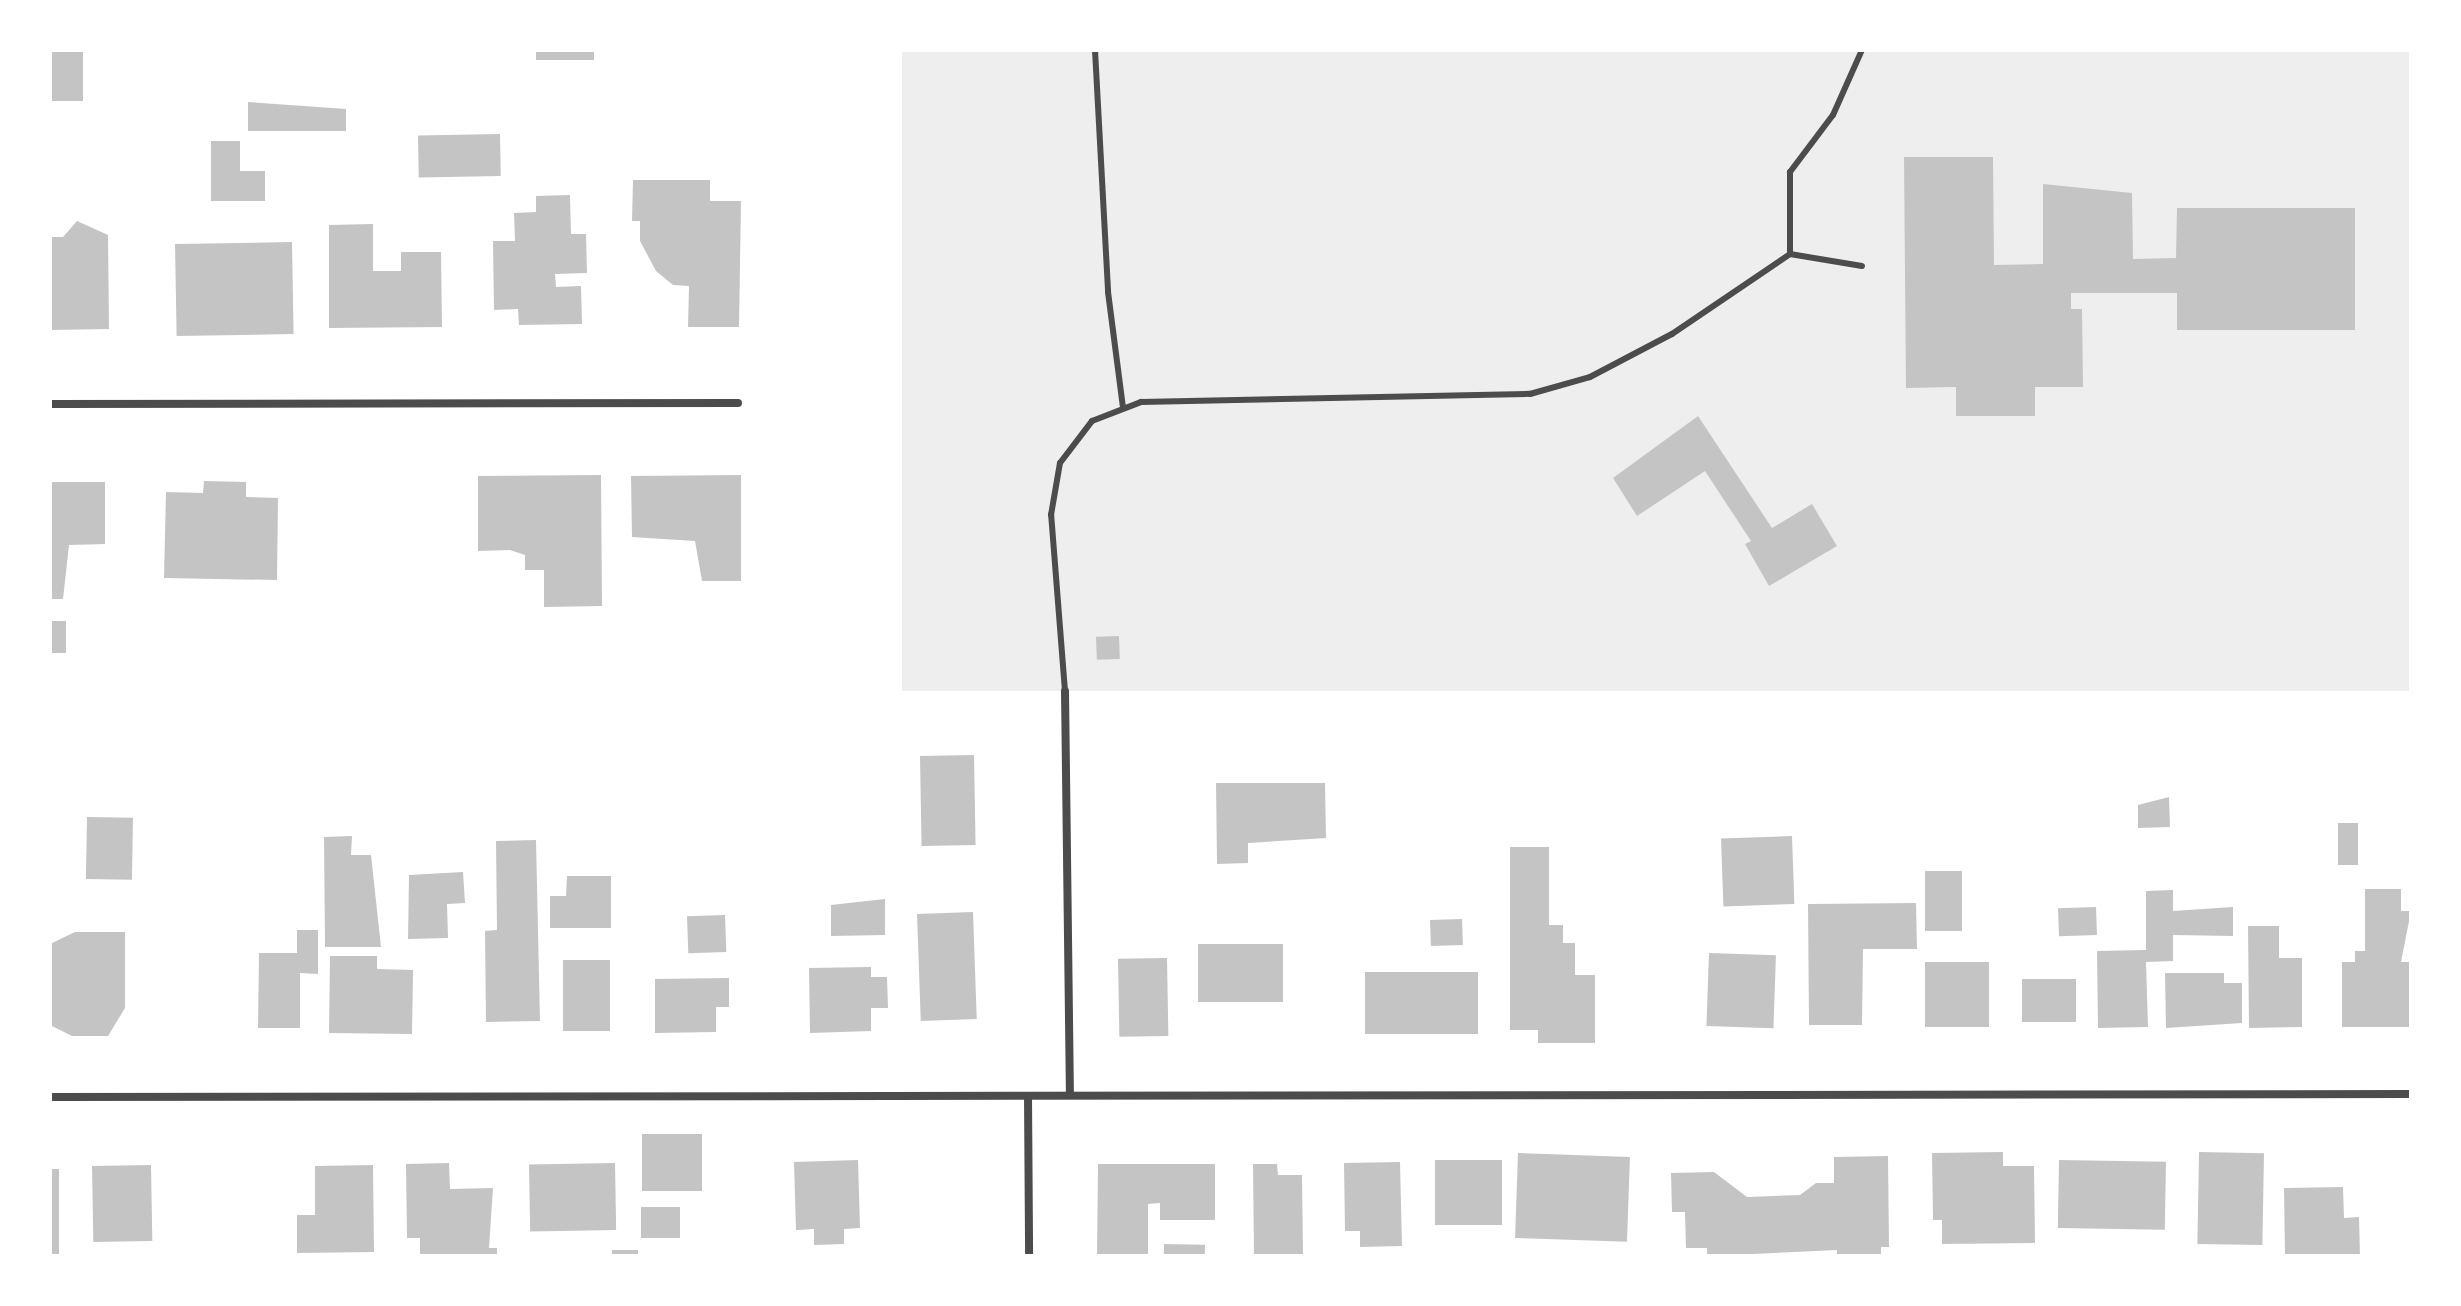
<!DOCTYPE html>
<style>
body{margin:0}
#map{position:relative;width:2461px;height:1306px;overflow:hidden;background:#fff;font-family:Poppins,sans-serif}
div>[style]{position:absolute}
[style*='--x']{left:calc(var(--x)*1px);top:calc(var(--y)*1px);width:calc(var(--w)*1px);rotate:calc(var(--a)*1deg)}
.green>*{inset:0;background:#eee;transform-origin:0 0}
.building>*{inset:0;background:#c4c4c4;transform-origin:0 0}
.service>*{height:6px;margin:-3px;padding:0 3px;transform-origin:3px;border-radius:3px;background:#4c4c4c}
.minor>*{height:8px;margin:-4px;padding:0 4px;transform-origin:4px;border-radius:4px;background:#4c4c4c}
span{translate:-50% -50%;white-space:nowrap;text-align:center;line-height:1.15;-webkit-text-stroke:7px #fff;paint-order:stroke}
.frame{position:absolute;inset:0;border:52px solid #fff;pointer-events:none}
</style>
<div id="map">
<div class="green">
<div style="left:902px;top:50px;width:1509px;height:641px"></div>
</div>
<div class="building">
<div style="left:50px;top:50px;width:33px;height:51px"></div>
<div style="left:536px;top:50px;width:58px;height:10px"></div>
<div style="clip-path:polygon(248px 102px,346px 109px,346px 131px,248px 131px)"></div>
<div style="left:500px;top:134px;width:42px;height:82px;rotate:89deg"></div>
<div style="clip-path:polygon(211px 141px,240px 141px,240px 171px,265px 171px,265px 201px,211px 201px)"></div>
<div style="clip-path:polygon(1904px 157px,1993px 157px,1994px 265px,2043px 264px,2043px 184px,2132px 193px,2133px 259px,2176px 258px,2177px 208px,2355px 208px,2355px 330px,2177px 330px,2177px 293px,2071px 293px,2071px 309px,2082px 309px,2083px 387px,2035px 387px,2035px 416px,1956px 416px,1956px 387px,1906px 388px)"></div>
<div style="clip-path:polygon(633px 180px,710px 180px,710px 201px,741px 201px,739px 327px,688px 327px,689px 286px,673px 285px,656px 271px,640px 241px,640px 221px,632px 221px)"></div>
<div style="clip-path:polygon(570px 195px,571px 234px,586px 234px,587px 273px,555px 274px,556px 287px,581px 286px,582px 324px,519px 325px,518px 309px,494px 310px,493px 241px,515px 241px,514px 213px,536px 212px,536px 196px)"></div>
<div style="clip-path:polygon(77px 221px,108px 235px,109px 329px,50px 330px,50px 237px,63px 237px)"></div>
<div style="clip-path:polygon(373px 224px,373px 271px,401px 271px,401px 252px,441px 252px,442px 327px,329px 328px,329px 225px)"></div>
<div style="left:292px;top:242px;width:92px;height:117px;rotate:89deg"></div>
<div style="clip-path:polygon(1698px 416px,1772px 528px,1812px 504px,1837px 546px,1769px 586px,1745px 544px,1751px 541px,1705px 471px,1637px 516px,1613px 478px)"></div>
<div style="clip-path:polygon(601px 475px,602px 606px,544px 607px,544px 570px,525px 570px,525px 555px,510px 550px,478px 551px,478px 476px)"></div>
<div style="clip-path:polygon(741px 475px,741px 581px,702px 581px,695px 541px,632px 537px,631px 476px)"></div>
<div style="clip-path:polygon(204px 481px,246px 482px,246px 497px,278px 498px,277px 580px,164px 578px,166px 492px,203px 493px)"></div>
<div style="clip-path:polygon(50px 482px,105px 482px,105px 544px,69px 545px,63px 599px,50px 599px)"></div>
<div style="left:50px;top:621px;width:16px;height:32px"></div>
<div style="left:1119px;top:636px;width:23px;height:23px;rotate:88deg"></div>
<div style="left:974px;top:755px;width:90px;height:54px;rotate:89deg"></div>
<div style="clip-path:polygon(1216px 783px,1325px 783px,1326px 838px,1248px 843px,1248px 863px,1217px 864px)"></div>
<div style="clip-path:polygon(2169px 797px,2170px 827px,2138px 828px,2138px 805px)"></div>
<div style="left:87px;top:817px;width:46px;height:62px;rotate:1deg"></div>
<div style="left:2338px;top:823px;width:20px;height:42px"></div>
<div style="clip-path:polygon(352px 836px,351px 855px,371px 855px,381px 947px,325px 947px,324px 837px)"></div>
<div style="left:1792px;top:836px;width:68px;height:71px;rotate:88deg"></div>
<div style="clip-path:polygon(536px 840px,540px 1021px,486px 1022px,485px 931px,497px 930px,496px 841px)"></div>
<div style="clip-path:polygon(1510px 847px,1549px 847px,1549px 925px,1563px 925px,1563px 943px,1575px 943px,1575px 975px,1595px 975px,1595px 1043px,1538px 1043px,1538px 1030px,1510px 1030px)"></div>
<div style="left:1925px;top:871px;width:37px;height:60px"></div>
<div style="clip-path:polygon(463px 872px,465px 903px,447px 904px,448px 938px,408px 939px,409px 875px)"></div>
<div style="clip-path:polygon(567px 876px,611px 876px,611px 928px,550px 928px,550px 896px,566px 896px)"></div>
<div style="clip-path:polygon(2365px 889px,2401px 889px,2401px 911px,2411px 911px,2401px 962px,2411px 962px,2411px 1027px,2342px 1027px,2342px 962px,2355px 962px,2355px 951px,2365px 951px)"></div>
<div style="clip-path:polygon(2173px 890px,2173px 911px,2233px 907px,2233px 936px,2173px 935px,2173px 961px,2146px 962px,2148px 1027px,2098px 1028px,2097px 951px,2146px 950px,2146px 891px)"></div>
<div style="clip-path:polygon(885px 899px,885px 935px,831px 936px,831px 905px)"></div>
<div style="clip-path:polygon(1916px 903px,1917px 949px,1863px 949px,1862px 1025px,1809px 1025px,1808px 904px)"></div>
<div style="left:2096px;top:907px;width:28px;height:38px;rotate:88deg"></div>
<div style="left:973px;top:912px;width:107px;height:56px;rotate:88deg"></div>
<div style="left:725px;top:915px;width:37px;height:38px;rotate:88deg"></div>
<div style="left:1462px;top:919px;width:26px;height:32px;rotate:88deg"></div>
<div style="clip-path:polygon(2248px 926px,2279px 926px,2279px 958px,2302px 958px,2302px 1027px,2249px 1028px)"></div>
<div style="clip-path:polygon(297px 930px,318px 930px,318px 974px,300px 973px,300px 1028px,258px 1028px,259px 953px,297px 953px)"></div>
<div style="clip-path:polygon(75px 932px,125px 932px,125px 1008px,108px 1036px,72px 1036px,50px 1025px,50px 944px)"></div>
<div style="left:1198px;top:944px;width:85px;height:58px"></div>
<div style="left:1709px;top:953px;width:67px;height:73px;rotate:2deg"></div>
<div style="clip-path:polygon(330px 956px,377px 956px,377px 969px,413px 970px,412px 1034px,329px 1033px)"></div>
<div style="left:1167px;top:958px;width:78px;height:49px;rotate:89deg"></div>
<div style="left:563px;top:960px;width:47px;height:71px"></div>
<div style="left:1925px;top:962px;width:64px;height:65px"></div>
<div style="clip-path:polygon(871px 967px,871px 977px,887px 977px,888px 1008px,871px 1008px,871px 1031px,810px 1033px,809px 968px)"></div>
<div style="left:1365px;top:972px;width:113px;height:62px"></div>
<div style="clip-path:polygon(2165px 973px,2224px 973px,2224px 983px,2242px 983px,2242px 1023px,2166px 1028px)"></div>
<div style="clip-path:polygon(729px 978px,729px 1007px,716px 1007px,716px 1032px,655px 1033px,655px 979px)"></div>
<div style="left:2022px;top:979px;width:54px;height:43px"></div>
<div style="left:642px;top:1134px;width:60px;height:57px"></div>
<div style="clip-path:polygon(2003px 1152px,2003px 1166px,2034px 1166px,2035px 1243px,1942px 1244px,1942px 1220px,1933px 1220px,1932px 1153px)"></div>
<div style="left:2199px;top:1152px;width:65px;height:92px;rotate:1deg"></div>
<div style="left:1518px;top:1153px;width:112px;height:85px;rotate:2deg"></div>
<div style="clip-path:polygon(1888px 1156px,1889px 1247px,1881px 1247px,1881px 1256px,1837px 1256px,1837px 1250px,1707px 1256px,1707px 1248px,1686px 1248px,1685px 1212px,1672px 1212px,1671px 1173px,1714px 1172px,1747px 1197px,1800px 1195px,1816px 1183px,1834px 1183px,1834px 1157px)"></div>
<div style="clip-path:polygon(858px 1160px,860px 1228px,844px 1229px,844px 1244px,814px 1245px,814px 1229px,796px 1230px,794px 1162px)"></div>
<div style="left:1435px;top:1160px;width:67px;height:65px"></div>
<div style="left:2059px;top:1160px;width:107px;height:68px;rotate:1deg"></div>
<div style="clip-path:polygon(1400px 1162px,1402px 1246px,1360px 1247px,1360px 1231px,1345px 1231px,1344px 1163px)"></div>
<div style="clip-path:polygon(449px 1163px,450px 1189px,493px 1188px,489px 1248px,497px 1248px,497px 1256px,420px 1256px,420px 1238px,407px 1238px,406px 1164px)"></div>
<div style="left:615px;top:1163px;width:67px;height:86px;rotate:89deg"></div>
<div style="clip-path:polygon(1098px 1164px,1215px 1164px,1215px 1220px,1160px 1220px,1160px 1203px,1148px 1204px,1148px 1256px,1097px 1256px)"></div>
<div style="clip-path:polygon(1253px 1164px,1277px 1164px,1278px 1175px,1302px 1175px,1303px 1256px,1254px 1256px)"></div>
<div style="left:151px;top:1165px;width:76px;height:59px;rotate:89deg"></div>
<div style="clip-path:polygon(373px 1165px,374px 1252px,297px 1253px,297px 1215px,315px 1215px,315px 1166px)"></div>
<div style="left:50px;top:1169px;width:9px;height:87px"></div>
<div style="clip-path:polygon(2343px 1187px,2344px 1218px,2359px 1217px,2360px 1256px,2285px 1256px,2284px 1188px)"></div>
<div style="left:641px;top:1207px;width:39px;height:31px"></div>
<div style="left:1164px;top:1244px;width:41px;height:12px;rotate:1deg"></div>
<div style="left:612px;top:1250px;width:26px;height:6px"></div>
</div>
<div class="service">
<div style="--x:1095;--y:50;--w:242;--a:86.9"></div>
<div style="--x:1108;--y:292;--w:117;--a:82.6"></div>
<div style="--x:1790;--y:254;--w:82;--a:-90"></div>
<div style="--x:1790;--y:172;--w:71;--a:-53"></div>
<div style="--x:1833;--y:115;--w:71;--a:-66"></div>
<div style="--x:1065;--y:691;--w:177;--a:-94.5"></div>
<div style="--x:1051;--y:515;--w:53;--a:-80.2"></div>
<div style="--x:1060;--y:463;--w:53;--a:-52.7"></div>
<div style="--x:1092;--y:421;--w:53;--a:-21.2"></div>
<div style="--x:1141;--y:402;--w:389;--a:-1.2"></div>
<div style="--x:1530;--y:394;--w:62;--a:-15.8"></div>
<div style="--x:1590;--y:377;--w:93;--a:-27.7"></div>
<div style="--x:1672;--y:334;--w:143;--a:-34.1"></div>
<div style="--x:1790;--y:254;--w:73;--a:9.5"></div>
</div>
<div class="minor">
<div style="--x:50;--y:404;--w:688;--a:-0.08"></div>
<div style="--x:1065;--y:691;--w:404;--a:89.3"></div>
<div style="--x:1028;--y:1096;--w:160;--a:89.6"></div>
<div style="--x:50;--y:1097;--w:2361;--a:-0.07"></div>
</div>
<div class="frame"></div>
</div>
